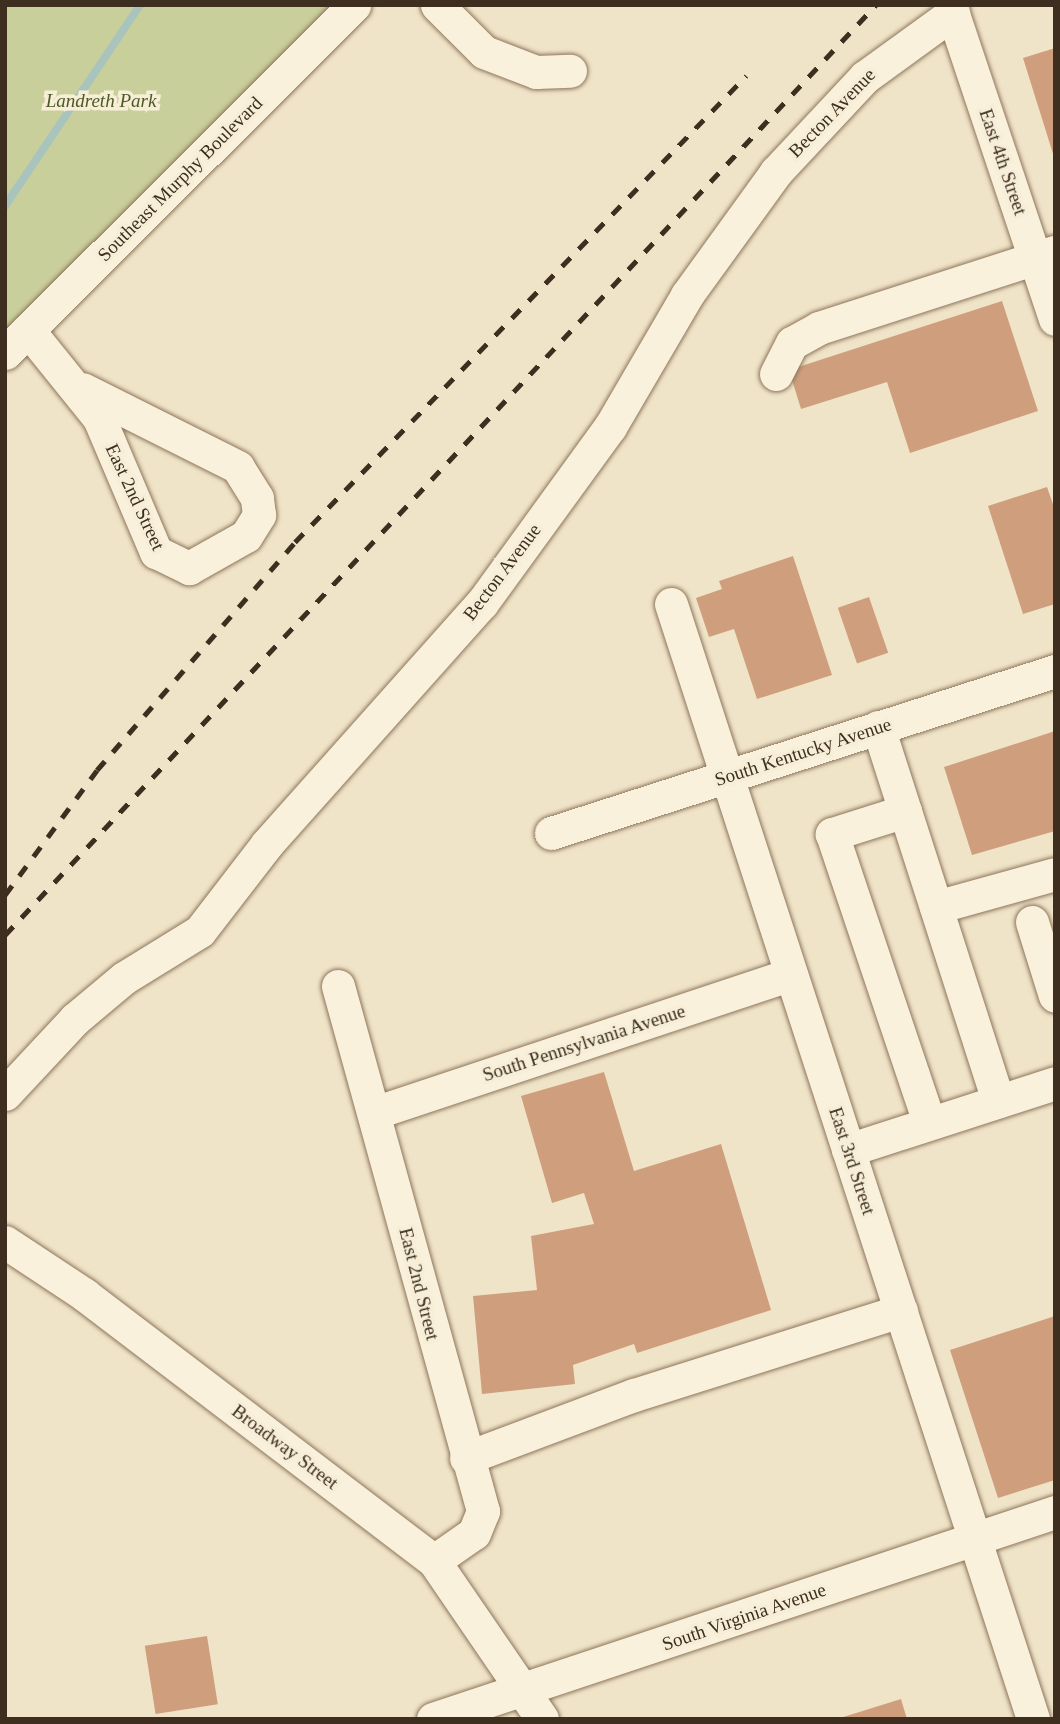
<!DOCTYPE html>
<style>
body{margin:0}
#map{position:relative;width:1060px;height:1724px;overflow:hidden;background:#f0e4c8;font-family:"Times New Roman",serif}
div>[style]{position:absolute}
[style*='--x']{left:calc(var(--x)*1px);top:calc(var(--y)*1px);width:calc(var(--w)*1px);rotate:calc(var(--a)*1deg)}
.green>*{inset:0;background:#c9cf9b}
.stream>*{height:8px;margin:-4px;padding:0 4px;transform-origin:4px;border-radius:4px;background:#a9c4bc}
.building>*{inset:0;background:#cf9f7d;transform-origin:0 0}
.roads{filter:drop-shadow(0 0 2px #8d765c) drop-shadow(0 0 2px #8d765c)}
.minor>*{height:33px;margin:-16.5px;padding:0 16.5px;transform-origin:16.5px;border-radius:16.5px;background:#faf1dc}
.rail>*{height:5px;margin-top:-2.5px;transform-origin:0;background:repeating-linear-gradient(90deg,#3d2e20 0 12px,transparent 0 24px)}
span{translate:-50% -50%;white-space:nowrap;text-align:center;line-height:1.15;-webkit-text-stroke:7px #f7eed8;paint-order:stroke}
.park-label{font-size:19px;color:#4d5a26;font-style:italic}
.street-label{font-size:19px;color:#3d2e20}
.frame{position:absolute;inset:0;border:7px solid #3d2e20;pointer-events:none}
</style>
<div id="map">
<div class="green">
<div style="clip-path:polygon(5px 5px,334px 5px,5px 334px)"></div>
</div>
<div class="stream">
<div style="--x:5;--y:206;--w:242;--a:-56.1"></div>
</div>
<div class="building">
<div style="clip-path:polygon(1055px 48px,1055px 157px,1054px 157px,1023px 58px)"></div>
<div style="clip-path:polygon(1002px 301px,1038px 411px,910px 453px,887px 382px,801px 409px,789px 370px)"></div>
<div style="clip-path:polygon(1047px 487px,1055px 510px,1055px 604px,1023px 614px,988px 506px)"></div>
<div style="clip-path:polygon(793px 556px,832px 675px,757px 699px,734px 629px,709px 637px,696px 598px,722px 589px,719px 581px)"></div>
<div style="left:869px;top:597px;width:59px;height:33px;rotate:71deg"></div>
<div style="clip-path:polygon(1055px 731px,1055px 831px,972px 855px,944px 767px)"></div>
<div style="clip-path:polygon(604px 1072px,634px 1171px,721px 1144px,771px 1310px,637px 1353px,634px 1344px,573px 1365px,575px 1384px,482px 1394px,473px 1296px,537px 1290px,531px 1236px,594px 1224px,584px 1193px,552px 1203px,521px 1096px)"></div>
<div style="clip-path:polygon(1055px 1316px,1055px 1480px,998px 1498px,950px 1350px)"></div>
<div style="left:207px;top:1636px;width:69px;height:63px;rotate:81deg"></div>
<div style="clip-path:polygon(901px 1699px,907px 1719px,840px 1719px,840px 1718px)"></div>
</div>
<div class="roads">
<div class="minor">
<div style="--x:437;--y:5;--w:66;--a:45"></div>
<div style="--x:484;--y:52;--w:56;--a:21"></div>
<div style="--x:536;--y:72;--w:34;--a:-2"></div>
<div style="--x:950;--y:5;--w:331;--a:71.5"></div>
<div style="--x:28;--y:330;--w:113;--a:51.1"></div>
<div style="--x:99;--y:418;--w:146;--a:67"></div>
<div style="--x:156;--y:552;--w:37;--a:26"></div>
<div style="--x:189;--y:568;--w:65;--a:-29.3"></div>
<div style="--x:246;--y:536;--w:25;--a:-58"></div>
<div style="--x:259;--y:515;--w:17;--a:-97"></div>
<div style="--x:257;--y:498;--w:36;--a:-122"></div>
<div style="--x:238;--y:467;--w:174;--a:-153.4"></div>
<div style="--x:5;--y:353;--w:493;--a:-44.9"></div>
<div style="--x:776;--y:374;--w:35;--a:-63"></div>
<div style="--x:792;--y:343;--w:31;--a:-29"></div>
<div style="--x:819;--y:328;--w:248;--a:-17.9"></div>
<div style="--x:671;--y:604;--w:1172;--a:72.01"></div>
<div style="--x:878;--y:727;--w:88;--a:72.2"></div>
<div style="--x:905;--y:811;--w:77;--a:162.5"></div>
<div style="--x:832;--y:834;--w:305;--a:71.4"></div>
<div style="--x:905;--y:811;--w:305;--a:72.2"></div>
<div style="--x:551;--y:833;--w:529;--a:-17.82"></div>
<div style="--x:936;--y:907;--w:123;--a:-15.5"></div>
<div style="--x:1032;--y:922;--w:77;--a:72.7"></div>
<div style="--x:338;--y:986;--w:545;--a:74.56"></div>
<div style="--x:483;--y:1511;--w:24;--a:112"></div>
<div style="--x:474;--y:1533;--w:49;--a:145"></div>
<div style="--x:5;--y:1094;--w:103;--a:-47"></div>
<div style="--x:75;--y:1019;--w:64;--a:-39.9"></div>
<div style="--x:124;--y:978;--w:89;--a:-31.7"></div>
<div style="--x:200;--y:931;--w:110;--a:-52.4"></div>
<div style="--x:267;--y:844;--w:323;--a:-48.3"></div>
<div style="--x:482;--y:603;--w:218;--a:-54"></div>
<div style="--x:610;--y:427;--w:153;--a:-59.7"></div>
<div style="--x:687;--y:295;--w:152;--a:-54.1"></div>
<div style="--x:776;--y:172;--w:130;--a:-46.9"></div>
<div style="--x:865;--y:77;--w:109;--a:-36"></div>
<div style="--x:377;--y:1112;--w:436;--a:-18.4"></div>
<div style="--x:848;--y:1150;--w:218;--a:-17.9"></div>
<div style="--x:5;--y:1242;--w:96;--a:33.5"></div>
<div style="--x:85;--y:1295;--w:439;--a:37.3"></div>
<div style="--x:434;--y:1561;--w:191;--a:55.6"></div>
<div style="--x:466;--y:1458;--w:179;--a:-20.6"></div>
<div style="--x:634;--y:1395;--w:280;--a:-17.5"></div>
<div style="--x:433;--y:1719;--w:656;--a:-18.41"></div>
</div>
</div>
<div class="rail">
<div style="--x:5;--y:895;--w:155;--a:-53.6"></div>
<div style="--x:97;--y:770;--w:302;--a:-49"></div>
<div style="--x:295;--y:542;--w:649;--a:-45.94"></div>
<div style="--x:5;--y:935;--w:1274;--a:-46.88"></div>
</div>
<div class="park-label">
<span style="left:101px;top:101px">Landreth Park</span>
</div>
<div class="street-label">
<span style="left:832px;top:113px;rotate:-46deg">Becton Avenue</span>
<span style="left:1003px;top:162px;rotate:71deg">East 4th Street</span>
<span style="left:180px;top:179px;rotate:-45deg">Southeast Murphy Boulevard</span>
<span style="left:135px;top:497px;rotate:65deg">East 2nd Street</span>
<span style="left:502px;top:572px;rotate:-53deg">Becton Avenue</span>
<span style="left:803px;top:752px;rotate:-18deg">South Kentucky Avenue</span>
<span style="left:584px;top:1043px;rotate:-18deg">South Pennsylvania Avenue</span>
<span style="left:852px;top:1161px;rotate:72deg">East 3rd Street</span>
<span style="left:419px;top:1284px;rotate:76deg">East 2nd Street</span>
<span style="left:285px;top:1447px;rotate:37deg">Broadway Street</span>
<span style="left:744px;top:1617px;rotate:-19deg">South Virginia Avenue</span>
</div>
<div class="frame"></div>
</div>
